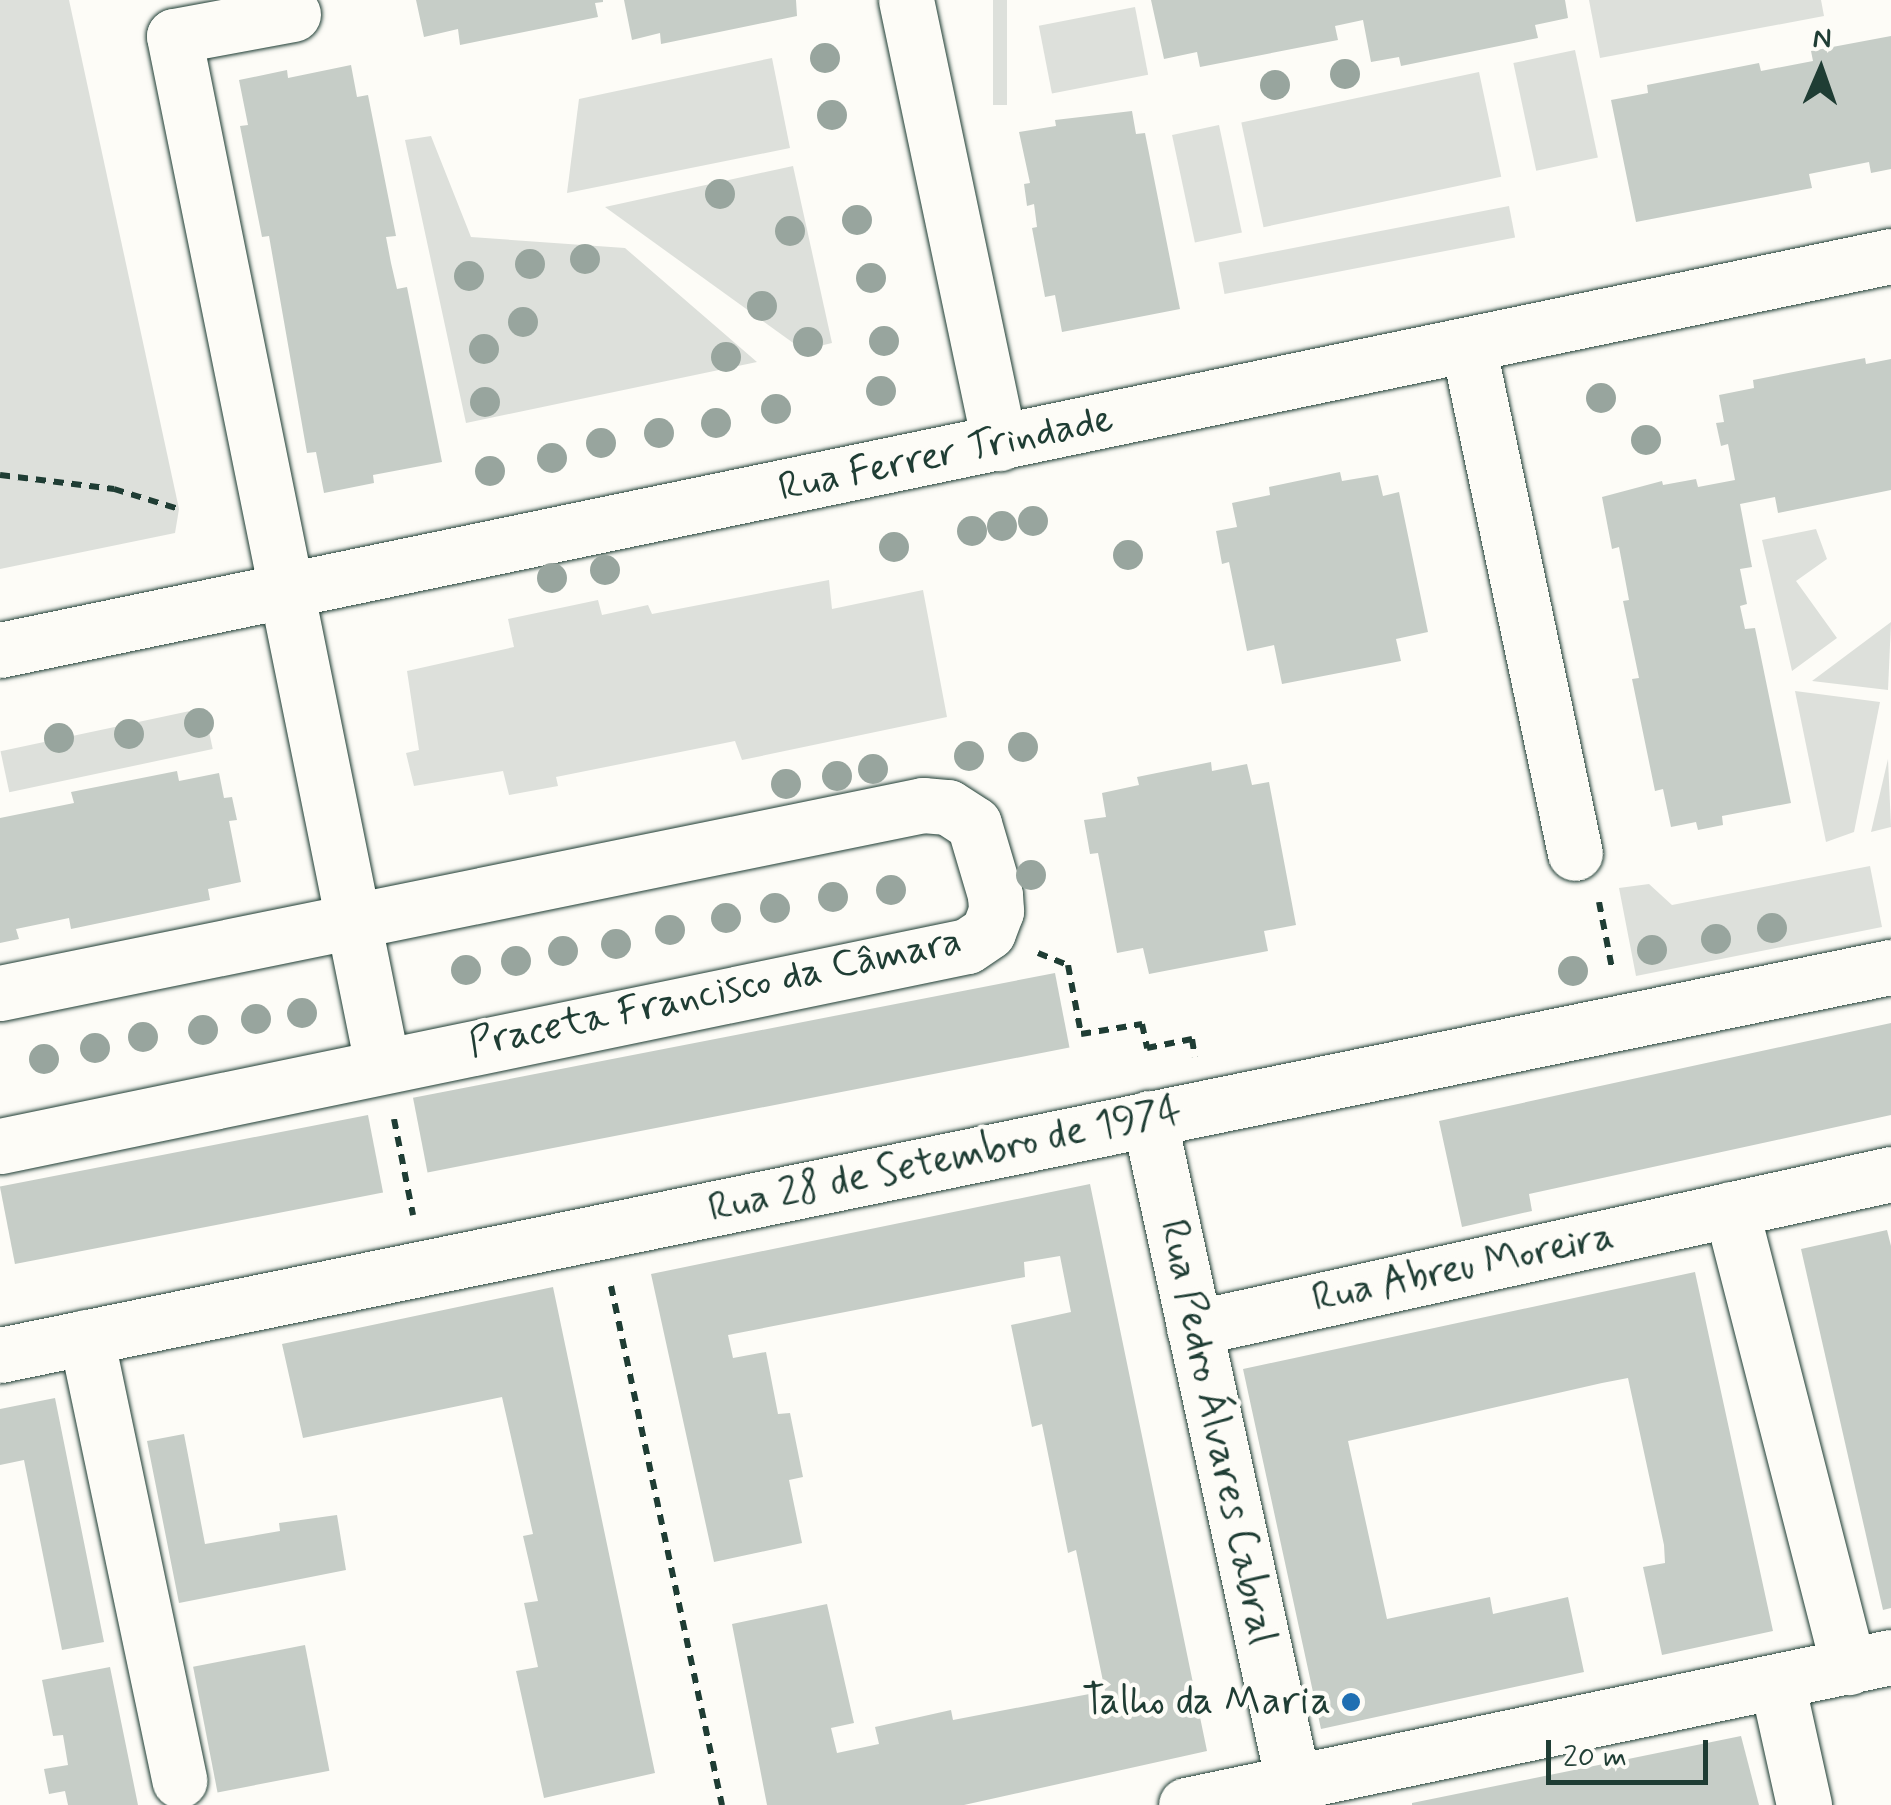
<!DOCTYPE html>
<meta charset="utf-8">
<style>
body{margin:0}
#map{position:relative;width:1891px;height:1805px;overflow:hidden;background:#fdfcf7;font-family:Mynerve,sans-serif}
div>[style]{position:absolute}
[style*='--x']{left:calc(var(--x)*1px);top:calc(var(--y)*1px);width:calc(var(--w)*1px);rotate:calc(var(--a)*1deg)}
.green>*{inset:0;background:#dde0db;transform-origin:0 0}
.building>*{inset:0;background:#c6cdc7;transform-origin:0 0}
.path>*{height:6px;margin-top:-3px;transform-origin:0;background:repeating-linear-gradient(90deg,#1f3d34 0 10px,transparent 0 18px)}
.roads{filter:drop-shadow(0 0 2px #1f3d34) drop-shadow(0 0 2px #1f3d34)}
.street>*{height:55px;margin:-27.5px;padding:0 27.5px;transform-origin:27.5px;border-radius:27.5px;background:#fdfcf7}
.secondary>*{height:55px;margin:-27.5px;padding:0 27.5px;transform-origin:27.5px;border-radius:27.5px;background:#fdfcf7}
.trees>*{width:30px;height:30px;margin:-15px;border-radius:50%;background:#98a59e}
.dots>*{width:28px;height:28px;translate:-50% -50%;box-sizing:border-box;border:5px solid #fdfcf7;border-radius:50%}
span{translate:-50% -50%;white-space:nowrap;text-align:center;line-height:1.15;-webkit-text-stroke:9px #fdfcf7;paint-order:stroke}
.street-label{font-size:40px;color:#1f3d34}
.poi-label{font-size:40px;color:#1f3d34}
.right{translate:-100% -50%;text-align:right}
.north{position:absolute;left:1771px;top:20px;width:100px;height:100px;-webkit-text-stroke:8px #fdfcf7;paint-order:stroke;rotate:2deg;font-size:28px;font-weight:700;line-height:40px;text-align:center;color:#1f3d34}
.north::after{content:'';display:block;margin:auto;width:35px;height:45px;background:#1f3d34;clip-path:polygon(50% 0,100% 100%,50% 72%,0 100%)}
.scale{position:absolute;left:1546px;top:1740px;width:162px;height:45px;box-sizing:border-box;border:5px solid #1f3d34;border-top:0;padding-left:12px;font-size:30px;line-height:35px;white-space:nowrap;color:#1f3d34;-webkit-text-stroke:8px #fdfcf7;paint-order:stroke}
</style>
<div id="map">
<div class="green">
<div style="clip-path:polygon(0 0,69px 0,179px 509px,175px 533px,0 569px)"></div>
<div style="left:993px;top:0;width:14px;height:105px"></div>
<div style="clip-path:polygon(1589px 0,1821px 0,1824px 16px,1600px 58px)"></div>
<div style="left:1135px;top:7px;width:69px;height:98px;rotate:79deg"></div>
<div style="left:1575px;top:50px;width:110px;height:63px;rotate:78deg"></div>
<div style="clip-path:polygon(772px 58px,790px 148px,567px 193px,579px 99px)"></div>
<div style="left:1479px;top:72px;width:107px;height:243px;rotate:78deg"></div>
<div style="left:1219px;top:125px;width:110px;height:48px;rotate:78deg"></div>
<div style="clip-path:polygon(431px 136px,471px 237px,625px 248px,757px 362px,466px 423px,405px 140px)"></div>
<div style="clip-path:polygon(793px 166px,832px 343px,803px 350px,605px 207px)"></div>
<div style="left:1509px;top:206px;width:32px;height:296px;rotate:79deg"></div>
<div style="clip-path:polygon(1816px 529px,1827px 559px,1796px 581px,1837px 638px,1792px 671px,1762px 540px)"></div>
<div style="clip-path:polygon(829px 580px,832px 609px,923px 590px,947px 717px,742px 760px,735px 741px,556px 777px,558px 786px,509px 795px,503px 771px,414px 786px,406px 753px,419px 750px,407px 671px,514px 647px,508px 619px,598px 600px,602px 615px,648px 605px,652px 614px)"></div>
<div style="clip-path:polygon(1891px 622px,1888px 690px,1812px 681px)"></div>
<div style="clip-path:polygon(1795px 691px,1880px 702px,1854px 832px,1826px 842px)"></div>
<div style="left:204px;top:708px;width:42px;height:208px;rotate:78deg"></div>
<div style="clip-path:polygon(1888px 759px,1891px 827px,1871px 832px)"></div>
<div style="clip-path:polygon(1870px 866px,1882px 927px,1636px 976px,1619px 888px,1649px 884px,1672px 905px)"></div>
</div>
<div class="building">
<div style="clip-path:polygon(416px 0,603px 0,603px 2px,595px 3px,598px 17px,460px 45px,458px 29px,424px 37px)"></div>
<div style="clip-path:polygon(624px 0,796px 0,797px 16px,661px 44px,660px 33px,632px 40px)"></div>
<div style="clip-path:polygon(1151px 0,1565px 0,1568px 18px,1535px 25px,1538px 38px,1401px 66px,1399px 57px,1371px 62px,1363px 20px,1335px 26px,1338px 40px,1200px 67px,1197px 52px,1164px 59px)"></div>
<div style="clip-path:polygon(1891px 36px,1891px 169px,1871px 173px,1869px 162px,1809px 174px,1812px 188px,1636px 222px,1611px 100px,1648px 93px,1647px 85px,1759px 63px,1761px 71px,1813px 61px,1811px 51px)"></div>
<div style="clip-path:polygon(351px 65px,357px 97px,368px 95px,396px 236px,386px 237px,391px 263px,397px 289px,407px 287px,442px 462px,373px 475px,374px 483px,324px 493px,316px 452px,307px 453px,269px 236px,262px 237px,240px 126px,248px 125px,239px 80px,287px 70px,288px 78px)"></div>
<div style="clip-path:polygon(1132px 111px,1136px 134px,1145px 133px,1180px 309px,1062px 332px,1055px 295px,1045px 297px,1032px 228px,1037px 227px,1034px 204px,1027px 206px,1024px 184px,1030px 183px,1019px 132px,1056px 126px,1055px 120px)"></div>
<div style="clip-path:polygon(1865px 358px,1866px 364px,1891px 359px,1891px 490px,1778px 513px,1775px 497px,1740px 504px,1752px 567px,1740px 569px,1747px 604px,1740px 606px,1745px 629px,1755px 628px,1791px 803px,1722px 816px,1723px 825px,1698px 830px,1696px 822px,1671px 827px,1663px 789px,1655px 791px,1632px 679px,1639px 678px,1623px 601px,1629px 600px,1619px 547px,1612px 549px,1602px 497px,1662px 481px,1663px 485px,1696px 479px,1698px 487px,1735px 480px,1728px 444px,1721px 446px,1716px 423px,1724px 422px,1719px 395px,1754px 388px,1753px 380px)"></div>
<div style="clip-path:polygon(1340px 472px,1342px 481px,1378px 475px,1383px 496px,1399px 492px,1428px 632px,1396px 639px,1401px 661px,1282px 684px,1274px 645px,1247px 651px,1229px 562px,1222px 564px,1216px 531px,1237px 527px,1232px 503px,1270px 495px,1269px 487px)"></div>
<div style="clip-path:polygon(1211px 762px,1212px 771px,1247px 764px,1252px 785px,1269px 782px,1296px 925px,1264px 931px,1268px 951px,1149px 974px,1143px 948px,1117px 953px,1098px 853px,1090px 854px,1084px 820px,1106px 817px,1102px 793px,1139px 785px,1137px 777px)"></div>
<div style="clip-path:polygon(177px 771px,179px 781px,219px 773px,224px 798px,232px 797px,237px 820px,229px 821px,241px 882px,208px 889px,210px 900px,71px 929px,69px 918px,16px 929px,19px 939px,0 943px,0 818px,74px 803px,71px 792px)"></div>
<div style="left:1055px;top:973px;width:76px;height:654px;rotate:79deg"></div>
<div style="clip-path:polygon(1891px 1023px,1891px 1115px,1529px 1194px,1532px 1211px,1462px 1227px,1439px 1121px)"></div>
<div style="left:368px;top:1115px;width:79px;height:375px;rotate:79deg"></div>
<div style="clip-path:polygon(1090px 1184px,1207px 1751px,964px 1805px,767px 1805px,732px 1624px,827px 1604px,854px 1723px,831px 1728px,837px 1753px,879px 1744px,875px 1727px,951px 1710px,953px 1720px,1105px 1691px,1076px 1550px,1068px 1553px,1042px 1424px,1032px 1427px,1011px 1325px,1071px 1312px,1060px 1256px,1024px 1262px,1025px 1277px,728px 1335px,733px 1358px,766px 1352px,778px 1414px,790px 1413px,803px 1477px,789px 1480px,802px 1543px,714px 1562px,651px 1274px)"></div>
<div style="clip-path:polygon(1887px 1230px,1891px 1246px,1891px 1608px,1883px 1610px,1801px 1249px)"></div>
<div style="clip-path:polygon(1695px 1272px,1773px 1631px,1662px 1655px,1643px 1567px,1665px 1563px,1664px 1545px,1628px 1378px,1602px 1383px,1348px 1441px,1387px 1619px,1490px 1597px,1493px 1614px,1568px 1597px,1584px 1672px,1321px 1729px,1243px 1369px)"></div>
<div style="clip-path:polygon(553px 1287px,655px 1773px,544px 1798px,516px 1671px,538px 1667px,524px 1603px,538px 1601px,523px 1536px,533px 1534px,502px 1397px,303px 1438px,282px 1344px)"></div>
<div style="clip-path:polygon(55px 1398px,104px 1642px,62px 1650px,24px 1460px,0 1465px,0 1409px)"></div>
<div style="clip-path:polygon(184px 1434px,205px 1544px,280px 1531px,279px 1523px,337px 1515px,346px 1570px,179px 1603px,147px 1441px)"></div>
<div style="left:305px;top:1645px;width:128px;height:114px;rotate:79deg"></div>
<div style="clip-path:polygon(110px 1667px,138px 1805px,68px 1805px,65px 1791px,49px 1794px,44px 1769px,68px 1765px,63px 1735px,53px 1736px,42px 1680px)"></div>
<div style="clip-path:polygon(1741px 1736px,1759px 1805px,1412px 1805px,1412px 1803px)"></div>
</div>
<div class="path">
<div style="--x:0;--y:475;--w:115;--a:7"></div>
<div style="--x:114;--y:489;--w:68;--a:17.1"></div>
<div style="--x:1599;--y:902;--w:67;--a:78.9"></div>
<div style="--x:1038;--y:953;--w:32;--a:22"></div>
<div style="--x:1068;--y:965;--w:70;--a:79.3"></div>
<div style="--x:1081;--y:1034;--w:62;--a:-9.3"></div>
<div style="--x:1142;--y:1024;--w:25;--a:78"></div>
<div style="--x:1147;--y:1048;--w:46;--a:-11.3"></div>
<div style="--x:1192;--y:1039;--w:18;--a:81"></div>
<div style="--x:394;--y:1119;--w:98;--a:78.8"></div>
<div style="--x:611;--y:1286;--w:531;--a:77.93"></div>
</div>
<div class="roads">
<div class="street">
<div style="--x:906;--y:0;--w:453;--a:78.1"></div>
<div style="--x:293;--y:14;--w:121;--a:169.5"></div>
<div style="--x:174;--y:36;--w:1049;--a:78.56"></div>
<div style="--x:1468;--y:345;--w:519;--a:78.11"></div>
<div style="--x:0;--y:650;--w:1932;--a:-11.77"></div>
<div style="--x:0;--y:993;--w:942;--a:-11.51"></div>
<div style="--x:923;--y:805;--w:25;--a:5"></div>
<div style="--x:948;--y:807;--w:31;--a:33"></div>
<div style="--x:974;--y:824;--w:74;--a:73.5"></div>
<div style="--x:995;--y:895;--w:16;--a:86"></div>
<div style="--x:996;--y:911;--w:22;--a:111"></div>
<div style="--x:988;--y:932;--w:25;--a:146"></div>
<div style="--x:967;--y:946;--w:987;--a:168.31"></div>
<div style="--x:1149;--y:1118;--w:703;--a:77.76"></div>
<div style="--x:1731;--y:1209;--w:473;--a:75.6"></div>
<div style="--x:1194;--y:1328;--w:714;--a:-12.46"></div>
<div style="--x:86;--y:1337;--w:453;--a:78.1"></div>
<div style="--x:0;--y:1355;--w:1930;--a:-11.6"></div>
<div style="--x:1777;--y:1683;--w:125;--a:77.5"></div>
</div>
<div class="secondary">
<div style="--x:1186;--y:1805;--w:720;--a:-11.86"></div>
</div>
</div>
<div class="trees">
<div style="left:825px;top:58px"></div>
<div style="left:1345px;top:74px"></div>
<div style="left:1275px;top:85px"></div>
<div style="left:832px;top:115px"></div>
<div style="left:720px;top:194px"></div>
<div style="left:857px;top:220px"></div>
<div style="left:790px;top:231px"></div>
<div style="left:585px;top:259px"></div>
<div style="left:530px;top:264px"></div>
<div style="left:469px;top:276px"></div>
<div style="left:871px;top:278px"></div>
<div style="left:762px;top:306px"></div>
<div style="left:523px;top:322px"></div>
<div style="left:884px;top:341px"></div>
<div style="left:808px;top:342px"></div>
<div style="left:484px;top:349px"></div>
<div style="left:726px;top:357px"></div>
<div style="left:881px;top:391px"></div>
<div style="left:1601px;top:398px"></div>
<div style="left:485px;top:402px"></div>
<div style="left:776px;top:409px"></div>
<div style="left:716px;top:423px"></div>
<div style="left:659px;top:433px"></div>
<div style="left:1646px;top:440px"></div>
<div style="left:601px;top:443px"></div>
<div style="left:552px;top:458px"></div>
<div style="left:490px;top:471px"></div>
<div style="left:1033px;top:521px"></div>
<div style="left:1002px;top:526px"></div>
<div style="left:972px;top:531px"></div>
<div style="left:894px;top:547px"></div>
<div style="left:1128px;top:555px"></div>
<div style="left:605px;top:570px"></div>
<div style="left:552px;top:578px"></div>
<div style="left:199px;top:723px"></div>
<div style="left:129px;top:734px"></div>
<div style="left:59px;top:738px"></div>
<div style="left:1023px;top:747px"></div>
<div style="left:969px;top:756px"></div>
<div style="left:873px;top:769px"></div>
<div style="left:837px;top:776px"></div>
<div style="left:786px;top:784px"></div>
<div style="left:1031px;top:875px"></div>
<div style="left:891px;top:890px"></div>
<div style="left:833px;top:897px"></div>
<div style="left:775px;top:908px"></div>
<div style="left:726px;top:918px"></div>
<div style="left:1772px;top:928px"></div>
<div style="left:670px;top:930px"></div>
<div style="left:1716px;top:939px"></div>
<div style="left:616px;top:944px"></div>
<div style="left:1652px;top:950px"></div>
<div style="left:563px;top:951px"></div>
<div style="left:516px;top:961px"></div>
<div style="left:466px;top:970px"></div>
<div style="left:1573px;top:971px"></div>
<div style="left:302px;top:1013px"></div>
<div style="left:256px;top:1019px"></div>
<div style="left:203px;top:1030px"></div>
<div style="left:143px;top:1037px"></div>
<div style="left:95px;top:1048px"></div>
<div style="left:44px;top:1059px"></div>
</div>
<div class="dots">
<div style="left:1351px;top:1702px;background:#1f6fb2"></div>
</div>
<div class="street-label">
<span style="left:946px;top:454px;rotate:-12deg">Rua Ferrer Trindade</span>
<span style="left:715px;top:993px;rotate:-12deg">Praceta Francisco da Câmara</span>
<span style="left:945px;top:1160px;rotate:-12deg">Rua 28 de Setembro de 1974</span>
<span style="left:1463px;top:1268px;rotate:-12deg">Rua Abreu Moreira</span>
<span style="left:1217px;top:1432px;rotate:78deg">Rua Pedro Álvares Cabral</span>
</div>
<div class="poi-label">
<span class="right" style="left:1331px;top:1702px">Talho da Maria</span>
</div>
<div class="north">N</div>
<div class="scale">20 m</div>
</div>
